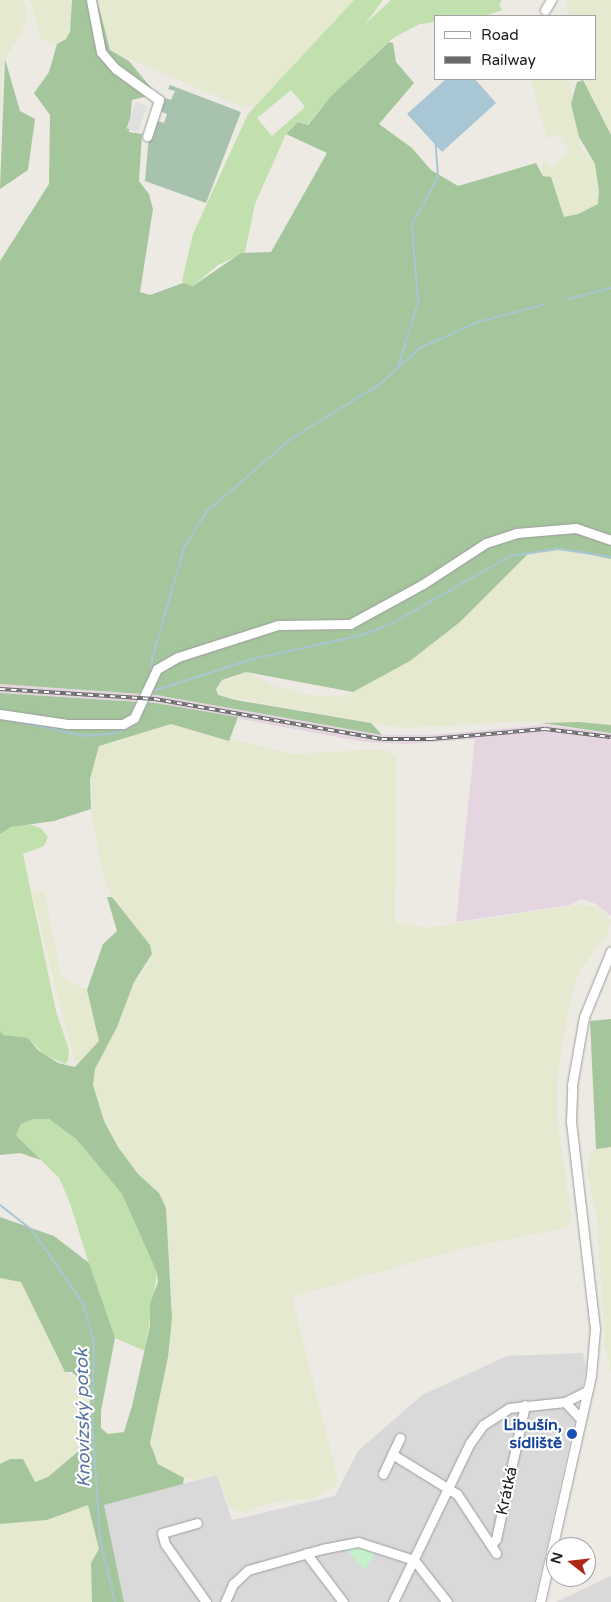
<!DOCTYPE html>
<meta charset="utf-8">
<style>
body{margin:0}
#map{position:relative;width:611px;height:1602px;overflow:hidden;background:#eceae3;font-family:"Varela Round",sans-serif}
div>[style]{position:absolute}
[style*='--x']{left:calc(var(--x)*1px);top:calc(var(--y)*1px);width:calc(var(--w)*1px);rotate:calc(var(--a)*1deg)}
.residential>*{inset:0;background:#dad9d9}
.industrial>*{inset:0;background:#e4d5e0}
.farmland>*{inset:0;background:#e5e9d0}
.grass>*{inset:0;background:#c2e0ae}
.forest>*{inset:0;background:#a5c69c}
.cemetery>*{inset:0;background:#a7c2ad}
.park>*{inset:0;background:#c4f1cc}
.parking>*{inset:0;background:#e0e0e0;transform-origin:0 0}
.water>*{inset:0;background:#a8c6d4}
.stream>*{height:2px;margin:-1px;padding:0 1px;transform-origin:1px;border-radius:1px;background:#a8c6d4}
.roads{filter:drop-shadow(0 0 1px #9d9d9d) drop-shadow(0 0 1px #9d9d9d)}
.minor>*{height:9px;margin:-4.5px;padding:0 4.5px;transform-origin:4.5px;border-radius:4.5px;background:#fff}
.rail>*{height:4px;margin-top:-2px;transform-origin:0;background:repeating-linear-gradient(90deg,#fff 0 5.5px,#6a6a6a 0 11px);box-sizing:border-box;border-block:1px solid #6a6a6a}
.dots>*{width:14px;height:14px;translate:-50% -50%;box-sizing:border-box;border:2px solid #fff;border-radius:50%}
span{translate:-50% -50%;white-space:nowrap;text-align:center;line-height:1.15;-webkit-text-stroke:4.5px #fff;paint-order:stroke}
.transit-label{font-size:16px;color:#164399;font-weight:700}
.right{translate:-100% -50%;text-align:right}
.street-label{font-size:16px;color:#1c1c1c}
.water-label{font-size:18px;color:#55739e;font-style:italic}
.legend{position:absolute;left:434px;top:15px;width:162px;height:65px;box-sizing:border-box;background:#fff;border:1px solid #a4a4a4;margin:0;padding:6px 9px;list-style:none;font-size:15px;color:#1c1c1c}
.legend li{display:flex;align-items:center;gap:10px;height:25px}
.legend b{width:25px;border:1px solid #a4a4a4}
.north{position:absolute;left:546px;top:1537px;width:50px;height:50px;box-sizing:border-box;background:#fff;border:1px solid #a4a4a4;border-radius:50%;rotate:286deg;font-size:14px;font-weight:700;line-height:20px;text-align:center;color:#1c1c1c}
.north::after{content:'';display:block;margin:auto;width:18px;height:22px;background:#af2719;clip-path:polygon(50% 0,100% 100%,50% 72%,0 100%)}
</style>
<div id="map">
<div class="residential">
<div style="clip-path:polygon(583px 1353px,586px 1369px,534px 1602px,124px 1602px,104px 1505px,217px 1475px,232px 1520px,335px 1496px,358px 1451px,422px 1395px,507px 1356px)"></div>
<div style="clip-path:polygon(611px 1576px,611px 1602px,556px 1602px,609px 1577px)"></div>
</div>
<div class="industrial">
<div style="clip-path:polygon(0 684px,156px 695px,382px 735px,431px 735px,545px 725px,611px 733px,611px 916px,594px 903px,581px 899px,570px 905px,456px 922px,475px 739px,407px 744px,364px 742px,155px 703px,0 693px)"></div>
</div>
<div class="farmland">
<div style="clip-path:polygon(0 0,23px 0,27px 15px,24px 27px,3px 63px,0 119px)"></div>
<div style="clip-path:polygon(30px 0,72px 0,71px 28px,66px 39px,52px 44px,41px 39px)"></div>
<div style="clip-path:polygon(98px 0,354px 0,256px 105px,245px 108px,115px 53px,106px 40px)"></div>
<div style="clip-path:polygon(566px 0,611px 0,611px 135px,583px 79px,595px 79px,595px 16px,568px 16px)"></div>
<div style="clip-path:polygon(531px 79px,569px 79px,581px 148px,595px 164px,599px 196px,598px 204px,578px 214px,564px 217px,541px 173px,544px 159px,550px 169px,569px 151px,560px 134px,547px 139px)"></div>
<div style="clip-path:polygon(557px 548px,611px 559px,611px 725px,579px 722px,511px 722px,402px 728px,218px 695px,218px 684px,246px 672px,277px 687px,308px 695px,341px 697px,353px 692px,410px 661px,460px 622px,528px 554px)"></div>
<div style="clip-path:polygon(171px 724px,293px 754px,382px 749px,391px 752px,396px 759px,395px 922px,428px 928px,581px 904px,599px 908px,611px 920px,608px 933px,581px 969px,572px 991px,557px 1079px,557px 1117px,571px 1215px,569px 1227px,456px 1250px,292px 1297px,338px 1480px,333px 1488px,313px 1498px,273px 1502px,243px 1512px,229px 1507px,217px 1475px,196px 1480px,179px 1477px,163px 1468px,152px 1454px,151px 1428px,168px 1357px,172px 1308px,166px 1208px,159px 1193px,138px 1174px,118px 1147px,99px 1111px,93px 1085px,97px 1065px,117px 1027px,134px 982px,149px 963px,152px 951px,116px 905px,105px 881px,92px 819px,91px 772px,99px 746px)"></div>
<div style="clip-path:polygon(44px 890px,61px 977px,87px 990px,99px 1041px,76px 1067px,32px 893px)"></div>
<div style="clip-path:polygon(598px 1147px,611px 1147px,611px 1374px,605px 1345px,597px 1219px,587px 1170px,589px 1155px)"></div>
<div style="clip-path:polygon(0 1278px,21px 1281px,65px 1372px,80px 1378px,89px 1390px,88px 1427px,81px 1450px,48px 1478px,35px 1482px,10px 1459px,0 1464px)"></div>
<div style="clip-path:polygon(88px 1505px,99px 1550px,91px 1563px,92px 1602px,0 1602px,0 1524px,47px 1520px)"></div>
</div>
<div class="grass">
<div style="clip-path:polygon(evenodd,354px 0,383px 0,365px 24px,391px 0,502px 0,499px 5px,502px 10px,485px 16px,435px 16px,435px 22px,420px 24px,393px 38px,331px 96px,307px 125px,300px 122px,286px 134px,255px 204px,245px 252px,218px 265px,193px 286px,185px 284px,182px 281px,193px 234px,248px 114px,354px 0,291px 90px,305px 107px,272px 136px,257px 118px,291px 90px)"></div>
<div style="clip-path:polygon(28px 824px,41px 828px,48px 837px,44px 846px,23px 854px,56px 1011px,69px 1050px,68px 1061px,65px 1064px,45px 1055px,29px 1039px,3px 1035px,0 1031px,0 834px,11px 827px)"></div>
<div style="clip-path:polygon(34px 1119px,49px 1119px,76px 1139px,122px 1194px,157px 1273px,145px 1351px,115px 1338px,104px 1313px,70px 1203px,59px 1178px,16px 1135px,21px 1124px)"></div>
</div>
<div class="forest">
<div style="clip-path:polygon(72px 0,97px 0,110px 50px,129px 61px,156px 94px,132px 100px,129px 132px,142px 134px,139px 181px,149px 194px,153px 209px,140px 292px,150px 295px,183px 283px,193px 286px,241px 253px,271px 252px,327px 153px,286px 134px,298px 122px,308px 125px,331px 96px,389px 42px,393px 43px,396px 62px,414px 83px,379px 124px,412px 148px,431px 170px,458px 186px,536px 163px,543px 176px,551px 177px,564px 217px,578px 214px,598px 204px,599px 191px,595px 164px,579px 137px,571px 104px,577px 82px,583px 80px,611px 135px,611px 559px,557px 548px,528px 554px,460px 622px,410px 661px,353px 692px,246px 672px,222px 680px,216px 689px,218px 695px,236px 700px,371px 723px,382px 735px,156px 695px,0 684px,0 261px,49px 184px,50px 115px,34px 93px,49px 72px,57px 44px,66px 39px,70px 32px)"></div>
<div style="clip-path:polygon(5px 59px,20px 111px,35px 119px,28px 170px,0 189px)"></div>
<div style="clip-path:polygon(0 693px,155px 703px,238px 717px,229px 741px,171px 724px,99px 746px,90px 779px,91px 809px,54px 821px,11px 827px,0 834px)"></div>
<div style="clip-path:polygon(579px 722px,611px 725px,611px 733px,541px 723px)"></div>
<div style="clip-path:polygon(107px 897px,112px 897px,150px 945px,152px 954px,134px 982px,117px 1027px,95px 1069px,93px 1085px,104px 1121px,118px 1147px,138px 1174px,159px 1193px,166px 1208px,172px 1318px,168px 1357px,150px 1443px,158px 1464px,184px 1478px,183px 1484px,104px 1505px,124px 1602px,92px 1602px,91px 1563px,99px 1549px,88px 1505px,47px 1520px,0 1524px,0 1464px,10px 1459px,23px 1459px,35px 1482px,48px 1477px,81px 1449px,88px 1428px,90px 1399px,84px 1383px,72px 1372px,65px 1372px,21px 1282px,0 1278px,0 1217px,54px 1236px,89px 1263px,115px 1338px,101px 1411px,101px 1428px,108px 1434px,124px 1432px,132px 1406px,150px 1326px,150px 1304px,158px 1282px,157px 1273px,122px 1194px,76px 1139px,49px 1119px,34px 1119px,21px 1124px,16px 1135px,41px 1160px,20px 1153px,0 1155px,0 1031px,3px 1035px,28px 1038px,38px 1050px,58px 1063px,75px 1067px,99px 1041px,87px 990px,103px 944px,117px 931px)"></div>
<div style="clip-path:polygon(611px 1019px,611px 1147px,596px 1149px,590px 1021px)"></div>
</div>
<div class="cemetery">
<div style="clip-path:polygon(170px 85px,241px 112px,206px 203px,145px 181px,149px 135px,155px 120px,164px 123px,167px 114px,160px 111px,165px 98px,171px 100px,175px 91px,168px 89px)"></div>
</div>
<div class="park">
<div style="clip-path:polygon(359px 1546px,376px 1551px,365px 1570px,344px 1547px)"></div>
</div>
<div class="parking">
<div style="left:136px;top:102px;width:12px;height:28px;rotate:20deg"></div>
</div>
<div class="water">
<div style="clip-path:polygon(446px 79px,475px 79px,496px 103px,442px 152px,407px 114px)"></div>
</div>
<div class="stream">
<div style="--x:568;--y:299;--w:44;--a:-14.3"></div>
<div style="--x:398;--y:367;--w:67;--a:-72.6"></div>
<div style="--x:418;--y:303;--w:79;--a:-94.3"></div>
<div style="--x:412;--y:224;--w:54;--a:-61"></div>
<div style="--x:438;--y:177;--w:32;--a:-94"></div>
<div style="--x:152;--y:672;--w:13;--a:-90"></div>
<div style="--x:152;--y:659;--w:116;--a:-73.9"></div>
<div style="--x:184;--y:548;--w:42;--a:-58.6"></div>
<div style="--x:206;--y:512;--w:112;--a:-40.7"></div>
<div style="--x:291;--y:439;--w:105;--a:-31.7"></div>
<div style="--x:380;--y:384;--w:54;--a:-42"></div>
<div style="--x:420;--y:348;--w:64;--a:-24.1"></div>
<div style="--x:478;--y:322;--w:70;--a:-14.8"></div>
<div style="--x:150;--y:692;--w:108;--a:-17.8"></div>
<div style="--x:253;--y:659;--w:112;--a:-12.4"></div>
<div style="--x:362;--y:635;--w:31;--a:-21"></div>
<div style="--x:391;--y:624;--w:137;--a:-29.7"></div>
<div style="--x:510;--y:556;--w:49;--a:-8.1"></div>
<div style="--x:559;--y:549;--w:53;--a:8.7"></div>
<div style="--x:5;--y:719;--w:81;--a:12.1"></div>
<div style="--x:84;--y:736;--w:32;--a:-5"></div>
<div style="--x:116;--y:733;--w:22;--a:-24"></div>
<div style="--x:136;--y:724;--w:30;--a:-64"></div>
<div style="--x:0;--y:1205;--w:39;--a:38"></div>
<div style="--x:31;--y:1229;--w:90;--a:54.9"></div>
<div style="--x:83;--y:1303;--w:41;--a:74.2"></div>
<div style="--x:94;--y:1342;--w:77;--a:91.5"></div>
<div style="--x:92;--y:1419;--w:121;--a:86.2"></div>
<div style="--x:100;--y:1540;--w:64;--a:76.4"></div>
</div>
<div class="roads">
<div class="minor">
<div style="--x:91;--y:0;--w:53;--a:79.1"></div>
<div style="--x:101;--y:52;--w:23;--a:49"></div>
<div style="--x:116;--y:69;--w:53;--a:35.8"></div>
<div style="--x:159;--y:100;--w:38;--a:108"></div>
<div style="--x:545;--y:10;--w:12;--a:-59"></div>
<div style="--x:0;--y:714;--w:68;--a:8.5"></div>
<div style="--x:67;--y:724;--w:56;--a:0"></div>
<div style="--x:123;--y:724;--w:13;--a:-29"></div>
<div style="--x:134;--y:718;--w:54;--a:-64.9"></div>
<div style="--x:157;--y:669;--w:24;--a:-30"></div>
<div style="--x:178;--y:657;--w:105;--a:-17.7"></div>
<div style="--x:278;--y:625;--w:72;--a:-0.8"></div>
<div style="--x:350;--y:624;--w:83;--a:-28.7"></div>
<div style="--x:423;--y:584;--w:75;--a:-33.1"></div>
<div style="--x:486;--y:543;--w:32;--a:-18"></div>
<div style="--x:516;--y:533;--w:60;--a:-4.8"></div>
<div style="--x:576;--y:528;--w:37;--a:19"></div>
<div style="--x:565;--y:1402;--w:23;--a:47"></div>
<div style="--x:392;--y:1454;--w:76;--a:31.6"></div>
<div style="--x:457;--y:1494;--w:71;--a:56.5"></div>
<div style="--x:383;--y:1474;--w:40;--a:-65"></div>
<div style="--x:197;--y:1523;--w:36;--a:164"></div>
<div style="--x:162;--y:1533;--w:11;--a:75"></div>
<div style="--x:165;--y:1544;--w:71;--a:54.7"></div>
<div style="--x:491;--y:1545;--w:8;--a:-50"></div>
<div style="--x:496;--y:1539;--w:137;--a:-77.8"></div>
<div style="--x:306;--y:1553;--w:61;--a:52.9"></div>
<div style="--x:225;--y:1602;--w:20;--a:-66"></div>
<div style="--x:233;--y:1584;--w:21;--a:-43"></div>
<div style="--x:248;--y:1570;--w:77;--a:-15.8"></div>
<div style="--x:322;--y:1549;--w:37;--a:-11"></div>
<div style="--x:358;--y:1542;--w:59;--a:17.8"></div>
<div style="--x:414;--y:1560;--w:53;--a:51.8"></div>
<div style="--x:393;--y:1602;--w:177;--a:-64.2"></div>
<div style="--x:470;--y:1443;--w:22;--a:-54"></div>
<div style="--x:483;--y:1425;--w:31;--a:-33"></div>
<div style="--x:509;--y:1408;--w:56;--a:-6.1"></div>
<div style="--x:565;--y:1402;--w:25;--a:-27"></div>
<div style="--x:540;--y:1602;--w:233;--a:-77.3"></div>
<div style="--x:591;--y:1375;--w:46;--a:-85"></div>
<div style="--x:595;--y:1329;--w:208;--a:-96.6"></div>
<div style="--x:571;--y:1122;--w:37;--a:-88"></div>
<div style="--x:572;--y:1085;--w:69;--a:-80"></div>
<div style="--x:584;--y:1017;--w:71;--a:-67.8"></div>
</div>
</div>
<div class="rail">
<div style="--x:0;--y:689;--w:155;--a:3.7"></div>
<div style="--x:155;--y:699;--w:230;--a:10"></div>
<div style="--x:382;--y:739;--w:49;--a:0"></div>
<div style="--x:431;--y:739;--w:114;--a:-5"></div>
<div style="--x:545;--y:729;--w:66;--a:6.9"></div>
</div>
<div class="dots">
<div style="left:572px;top:1434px;background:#1a4fb4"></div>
</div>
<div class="transit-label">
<span class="right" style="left:562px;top:1434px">Libušín,<br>sídliště</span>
</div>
<div class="street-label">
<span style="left:507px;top:1491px;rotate:-78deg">Krátká</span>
</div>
<div class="water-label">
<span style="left:83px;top:1418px;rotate:-91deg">Knovízský potok</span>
</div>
<ul class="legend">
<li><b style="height:6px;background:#fff"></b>Road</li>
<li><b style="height:6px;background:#6a6a6a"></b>Railway</li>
</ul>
<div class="north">N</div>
</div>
